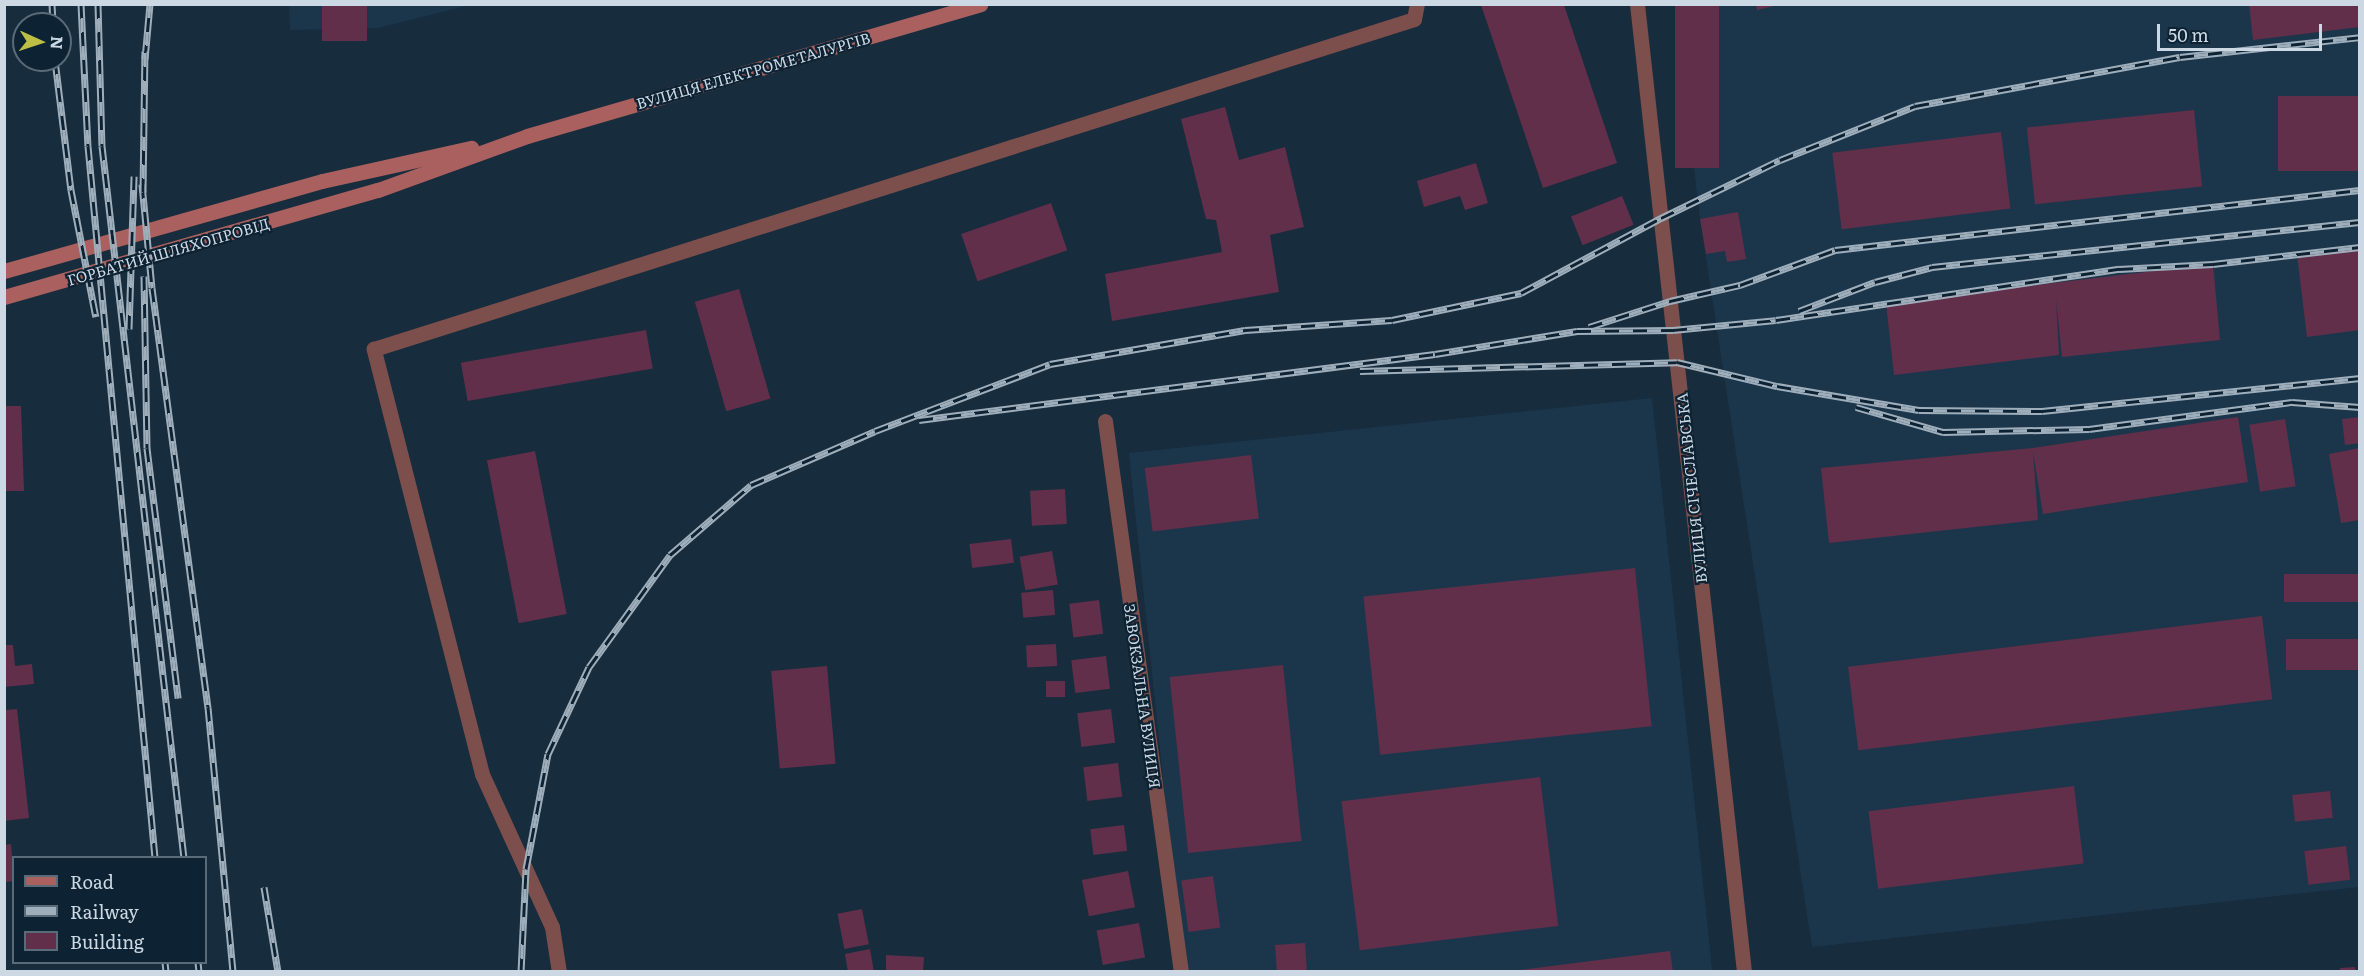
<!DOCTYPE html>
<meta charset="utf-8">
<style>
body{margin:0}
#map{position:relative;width:2364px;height:976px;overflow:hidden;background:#172c3c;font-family:Literata,serif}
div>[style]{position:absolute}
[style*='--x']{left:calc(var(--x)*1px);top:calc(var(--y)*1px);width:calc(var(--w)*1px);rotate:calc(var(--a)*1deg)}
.built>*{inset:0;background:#1b364b;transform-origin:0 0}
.building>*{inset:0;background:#612f4a;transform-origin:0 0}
.street>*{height:15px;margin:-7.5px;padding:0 7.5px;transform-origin:7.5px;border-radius:7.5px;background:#7c4e4c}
.secondary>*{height:15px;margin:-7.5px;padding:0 7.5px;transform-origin:7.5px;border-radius:7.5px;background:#a9605e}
.rail>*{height:7px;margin-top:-3.5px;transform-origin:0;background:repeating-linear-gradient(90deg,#0d2232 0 14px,#9faebb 0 28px);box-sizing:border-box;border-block:2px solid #9faebb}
span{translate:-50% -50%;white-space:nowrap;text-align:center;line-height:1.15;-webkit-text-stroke:4.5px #0d2232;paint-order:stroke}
.street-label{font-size:15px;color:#ccd9e4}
.frame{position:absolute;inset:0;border:6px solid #ccd9e4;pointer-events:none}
.legend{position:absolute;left:12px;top:856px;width:195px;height:108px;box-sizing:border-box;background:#0d2232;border:2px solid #596b79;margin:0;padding:8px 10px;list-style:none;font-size:18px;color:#ccd9e4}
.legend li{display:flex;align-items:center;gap:12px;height:30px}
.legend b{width:30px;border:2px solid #596b79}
.north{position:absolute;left:12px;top:12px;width:60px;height:60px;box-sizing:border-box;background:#0d2232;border:2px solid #596b79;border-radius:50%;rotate:93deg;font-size:16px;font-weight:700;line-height:24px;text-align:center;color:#ccd9e4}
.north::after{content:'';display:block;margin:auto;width:21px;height:27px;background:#bcbf44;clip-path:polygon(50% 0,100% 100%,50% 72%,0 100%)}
.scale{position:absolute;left:2157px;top:24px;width:165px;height:27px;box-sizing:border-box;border:3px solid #ccd9e4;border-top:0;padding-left:8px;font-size:18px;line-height:21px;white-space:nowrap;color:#ccd9e4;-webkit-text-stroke:4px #0d2232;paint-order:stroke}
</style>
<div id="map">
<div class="built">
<div style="clip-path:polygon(289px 5px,470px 5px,378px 28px,290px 30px)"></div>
<div style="clip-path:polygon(1675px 5px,2359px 5px,2359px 887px,1812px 947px,1700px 219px)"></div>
<div style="left:1652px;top:398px;width:576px;height:526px;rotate:84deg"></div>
</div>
<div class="building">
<div style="left:322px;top:4px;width:45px;height:37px"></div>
<div style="left:1675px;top:4px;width:44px;height:164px"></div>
<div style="clip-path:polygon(1756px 4px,1778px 4px,1778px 5px,1757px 10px)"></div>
<div style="clip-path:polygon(2249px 4px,2360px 4px,2360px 27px,2253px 40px)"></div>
<div style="clip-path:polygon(1481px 5px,1564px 5px,1617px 163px,1543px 188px)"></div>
<div style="left:2360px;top:96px;width:75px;height:82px;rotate:90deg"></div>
<div style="clip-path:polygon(1225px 107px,1239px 160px,1285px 147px,1304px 227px,1270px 235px,1279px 292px,1112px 321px,1105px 274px,1222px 252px,1216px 220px,1206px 219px,1181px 119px)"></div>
<div style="left:2194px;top:110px;width:77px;height:168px;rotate:84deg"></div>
<div style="left:2001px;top:132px;width:77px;height:170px;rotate:83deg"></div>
<div style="clip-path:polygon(1476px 163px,1488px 203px,1465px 210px,1460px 196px,1424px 207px,1417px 181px)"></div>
<div style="left:1622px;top:196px;width:31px;height:55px;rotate:68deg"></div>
<div style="left:1051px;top:203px;width:50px;height:95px;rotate:71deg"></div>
<div style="clip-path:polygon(1738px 212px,1746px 259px,1727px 262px,1725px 251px,1706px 254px,1700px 219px)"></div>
<div style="clip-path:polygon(2360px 247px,2360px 330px,2307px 337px,2297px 255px)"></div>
<div style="clip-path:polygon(2213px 264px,2220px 340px,2062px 357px,2056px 299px,2059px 355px,1894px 375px,1886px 303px)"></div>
<div style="left:739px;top:289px;width:114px;height:46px;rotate:74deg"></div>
<div style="left:646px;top:330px;width:39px;height:188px;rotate:80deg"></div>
<div style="clip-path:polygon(4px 406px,21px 406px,24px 491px,4px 491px)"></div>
<div style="clip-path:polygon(2238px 417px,2248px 482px,2043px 514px,2033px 452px,2038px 520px,1829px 543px,1821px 468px,2033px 448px)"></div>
<div style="clip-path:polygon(2360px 417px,2360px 443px,2345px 445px,2342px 419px)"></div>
<div style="left:2285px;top:419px;width:68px;height:36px;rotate:81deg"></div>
<div style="clip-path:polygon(2360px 448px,2360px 520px,2341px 523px,2329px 454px)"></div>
<div style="left:535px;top:451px;width:166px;height:49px;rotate:79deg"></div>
<div style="left:1251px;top:455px;width:64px;height:107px;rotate:83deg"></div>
<div style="left:1065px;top:489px;width:35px;height:35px;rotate:87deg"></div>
<div style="left:1011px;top:539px;width:24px;height:42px;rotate:83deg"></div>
<div style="left:1052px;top:551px;width:34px;height:33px;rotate:80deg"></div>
<div style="left:1635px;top:568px;width:159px;height:273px;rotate:84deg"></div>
<div style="left:2360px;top:574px;width:28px;height:76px;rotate:90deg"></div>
<div style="left:1053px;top:590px;width:25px;height:32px;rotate:85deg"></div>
<div style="left:1099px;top:600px;width:34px;height:30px;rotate:83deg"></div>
<div style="left:2262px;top:616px;width:84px;height:417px;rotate:83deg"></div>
<div style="left:2360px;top:639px;width:31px;height:74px;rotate:90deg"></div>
<div style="left:1056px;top:644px;width:22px;height:30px;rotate:87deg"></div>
<div style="clip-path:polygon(4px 645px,13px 645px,15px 666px,32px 664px,34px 684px,4px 687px)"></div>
<div style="left:1106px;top:656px;width:33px;height:35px;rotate:83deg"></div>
<div style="left:1283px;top:665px;width:177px;height:114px;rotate:84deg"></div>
<div style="left:827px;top:666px;width:98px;height:56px;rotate:85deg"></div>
<div style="left:1046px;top:681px;width:19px;height:16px"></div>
<div style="clip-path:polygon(17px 709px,29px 818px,4px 821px,4px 710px)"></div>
<div style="left:1111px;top:709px;width:34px;height:34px;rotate:83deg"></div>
<div style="left:1118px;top:763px;width:34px;height:35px;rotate:83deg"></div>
<div style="left:1540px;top:777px;width:150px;height:200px;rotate:83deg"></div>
<div style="left:2074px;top:786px;width:78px;height:207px;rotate:83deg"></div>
<div style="left:2330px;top:791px;width:27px;height:38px;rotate:84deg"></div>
<div style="left:1124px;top:825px;width:26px;height:34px;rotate:83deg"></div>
<div style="clip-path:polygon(11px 844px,14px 881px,4px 882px,4px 845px)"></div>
<div style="left:2346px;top:846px;width:34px;height:42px;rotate:83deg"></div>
<div style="left:1128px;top:871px;width:37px;height:47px;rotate:79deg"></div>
<div style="left:1213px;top:876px;width:52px;height:32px;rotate:82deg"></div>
<div style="left:862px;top:909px;width:36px;height:25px;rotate:79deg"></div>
<div style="left:1139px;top:923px;width:35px;height:43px;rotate:80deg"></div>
<div style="left:1305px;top:943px;width:29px;height:30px;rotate:86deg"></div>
<div style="clip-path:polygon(870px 949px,874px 972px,848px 972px,845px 954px)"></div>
<div style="clip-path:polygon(1670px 951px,1673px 972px,1520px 972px,1520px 970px)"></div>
<div style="clip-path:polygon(886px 955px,924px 957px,923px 972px,886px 972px)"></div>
<div style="clip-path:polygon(2355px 967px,2356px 972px,2340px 972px,2340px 968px)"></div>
</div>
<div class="street">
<div style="--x:1637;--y:4;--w:974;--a:83.69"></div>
<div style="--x:1105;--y:421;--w:556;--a:82.15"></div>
<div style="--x:559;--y:972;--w:46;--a:-98.8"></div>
<div style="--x:552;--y:927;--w:168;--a:-114.6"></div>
<div style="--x:482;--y:774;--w:439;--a:-104.3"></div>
<div style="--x:374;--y:349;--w:1091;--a:-17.6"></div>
<div style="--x:1414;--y:19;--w:15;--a:-79"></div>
</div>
<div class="secondary">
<div style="--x:4;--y:271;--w:330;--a:-15.8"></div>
<div style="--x:322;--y:181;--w:153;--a:-12.5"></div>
<div style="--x:4;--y:297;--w:389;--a:-16"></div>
<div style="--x:378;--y:190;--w:158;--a:-19.9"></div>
<div style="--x:527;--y:136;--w:472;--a:-16.2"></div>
</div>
<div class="rail">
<div style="--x:52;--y:4;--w:20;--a:87"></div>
<div style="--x:81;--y:4;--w:142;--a:87.2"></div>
<div style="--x:88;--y:146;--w:715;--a:84.62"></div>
<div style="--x:98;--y:4;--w:142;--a:88.4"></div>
<div style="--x:102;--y:146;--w:717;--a:83.43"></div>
<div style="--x:145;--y:59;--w:55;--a:-84.8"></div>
<div style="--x:55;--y:60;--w:131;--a:83"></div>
<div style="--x:71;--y:190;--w:129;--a:78.9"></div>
<div style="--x:142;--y:184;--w:104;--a:84.5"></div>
<div style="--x:152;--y:288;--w:423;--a:82.4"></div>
<div style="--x:208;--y:707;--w:266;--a:84.6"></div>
<div style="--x:143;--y:192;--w:141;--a:-89.2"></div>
<div style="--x:144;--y:276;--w:172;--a:89"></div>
<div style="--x:147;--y:448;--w:252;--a:82.9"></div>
<div style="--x:1799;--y:311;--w:81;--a:-20.9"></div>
<div style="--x:1875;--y:282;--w:59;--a:-14.7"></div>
<div style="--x:1932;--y:267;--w:430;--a:-6"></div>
<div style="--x:1589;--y:327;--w:85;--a:-17.8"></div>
<div style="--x:1670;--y:301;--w:72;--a:-12.9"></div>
<div style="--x:1740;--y:285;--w:101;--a:-20.2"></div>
<div style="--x:1835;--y:250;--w:528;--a:-6.52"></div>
<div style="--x:129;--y:329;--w:153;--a:-88.1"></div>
<div style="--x:1360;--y:371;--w:317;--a:-1.6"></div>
<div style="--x:1677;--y:362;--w:103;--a:13.5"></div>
<div style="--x:1777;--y:386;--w:144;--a:9.6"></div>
<div style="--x:1919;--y:410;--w:123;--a:0.5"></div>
<div style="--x:2042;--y:411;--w:320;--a:-5.9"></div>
<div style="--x:1856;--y:407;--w:91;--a:16"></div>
<div style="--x:1943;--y:432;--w:146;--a:-1.2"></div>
<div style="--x:2089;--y:429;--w:205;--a:-7.6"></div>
<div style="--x:2292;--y:402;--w:68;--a:4.2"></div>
<div style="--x:919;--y:420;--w:520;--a:-7.29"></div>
<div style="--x:1435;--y:354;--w:144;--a:-9.2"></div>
<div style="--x:1577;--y:331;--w:96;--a:-0.6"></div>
<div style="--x:1673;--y:330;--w:103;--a:-5.5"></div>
<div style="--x:1776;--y:320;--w:347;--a:-8.5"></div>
<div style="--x:2119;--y:269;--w:94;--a:-3"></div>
<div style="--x:2213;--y:264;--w:148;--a:-6.6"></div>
<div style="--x:264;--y:887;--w:86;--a:80.6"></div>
<div style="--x:165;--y:962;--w:10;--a:84"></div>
<div style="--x:198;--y:962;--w:10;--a:84"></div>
<div style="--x:521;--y:972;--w:103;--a:-87.2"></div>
<div style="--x:526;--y:869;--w:117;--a:-79.2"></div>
<div style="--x:548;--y:754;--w:96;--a:-64.8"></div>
<div style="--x:589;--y:667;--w:138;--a:-54.1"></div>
<div style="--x:670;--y:555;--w:107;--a:-40.8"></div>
<div style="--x:751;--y:485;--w:135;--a:-23.5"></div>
<div style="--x:875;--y:431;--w:187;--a:-20.9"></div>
<div style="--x:1050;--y:364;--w:198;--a:-9.9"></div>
<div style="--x:1245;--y:330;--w:147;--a:-3.9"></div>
<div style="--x:1392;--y:320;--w:132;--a:-11.8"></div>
<div style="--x:1521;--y:293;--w:159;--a:-28.2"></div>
<div style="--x:1661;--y:218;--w:132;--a:-26"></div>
<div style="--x:1780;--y:160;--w:145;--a:-21.8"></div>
<div style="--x:1915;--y:106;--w:269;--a:-10.5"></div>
<div style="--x:2180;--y:57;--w:181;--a:-6.3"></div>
</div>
<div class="street-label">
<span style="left:753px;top:70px;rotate:-16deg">ВУЛИЦЯ ЕЛЕКТРОМЕТАЛУРГІВ</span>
<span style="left:168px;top:251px;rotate:-16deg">ГОРБАТИЙ ШЛЯХОПРОВІД</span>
<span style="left:1691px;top:488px;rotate:-96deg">ВУЛИЦЯ СІЧЕСЛАВСЬКА</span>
<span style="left:1143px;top:696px;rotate:82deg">ЗАВОКЗАЛЬНА ВУЛИЦЯ</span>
</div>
<div class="frame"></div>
<ul class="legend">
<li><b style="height:8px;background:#a9605e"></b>Road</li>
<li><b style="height:8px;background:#9faebb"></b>Railway</li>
<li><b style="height:16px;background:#612f4a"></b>Building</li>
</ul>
<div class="north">N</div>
<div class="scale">50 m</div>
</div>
